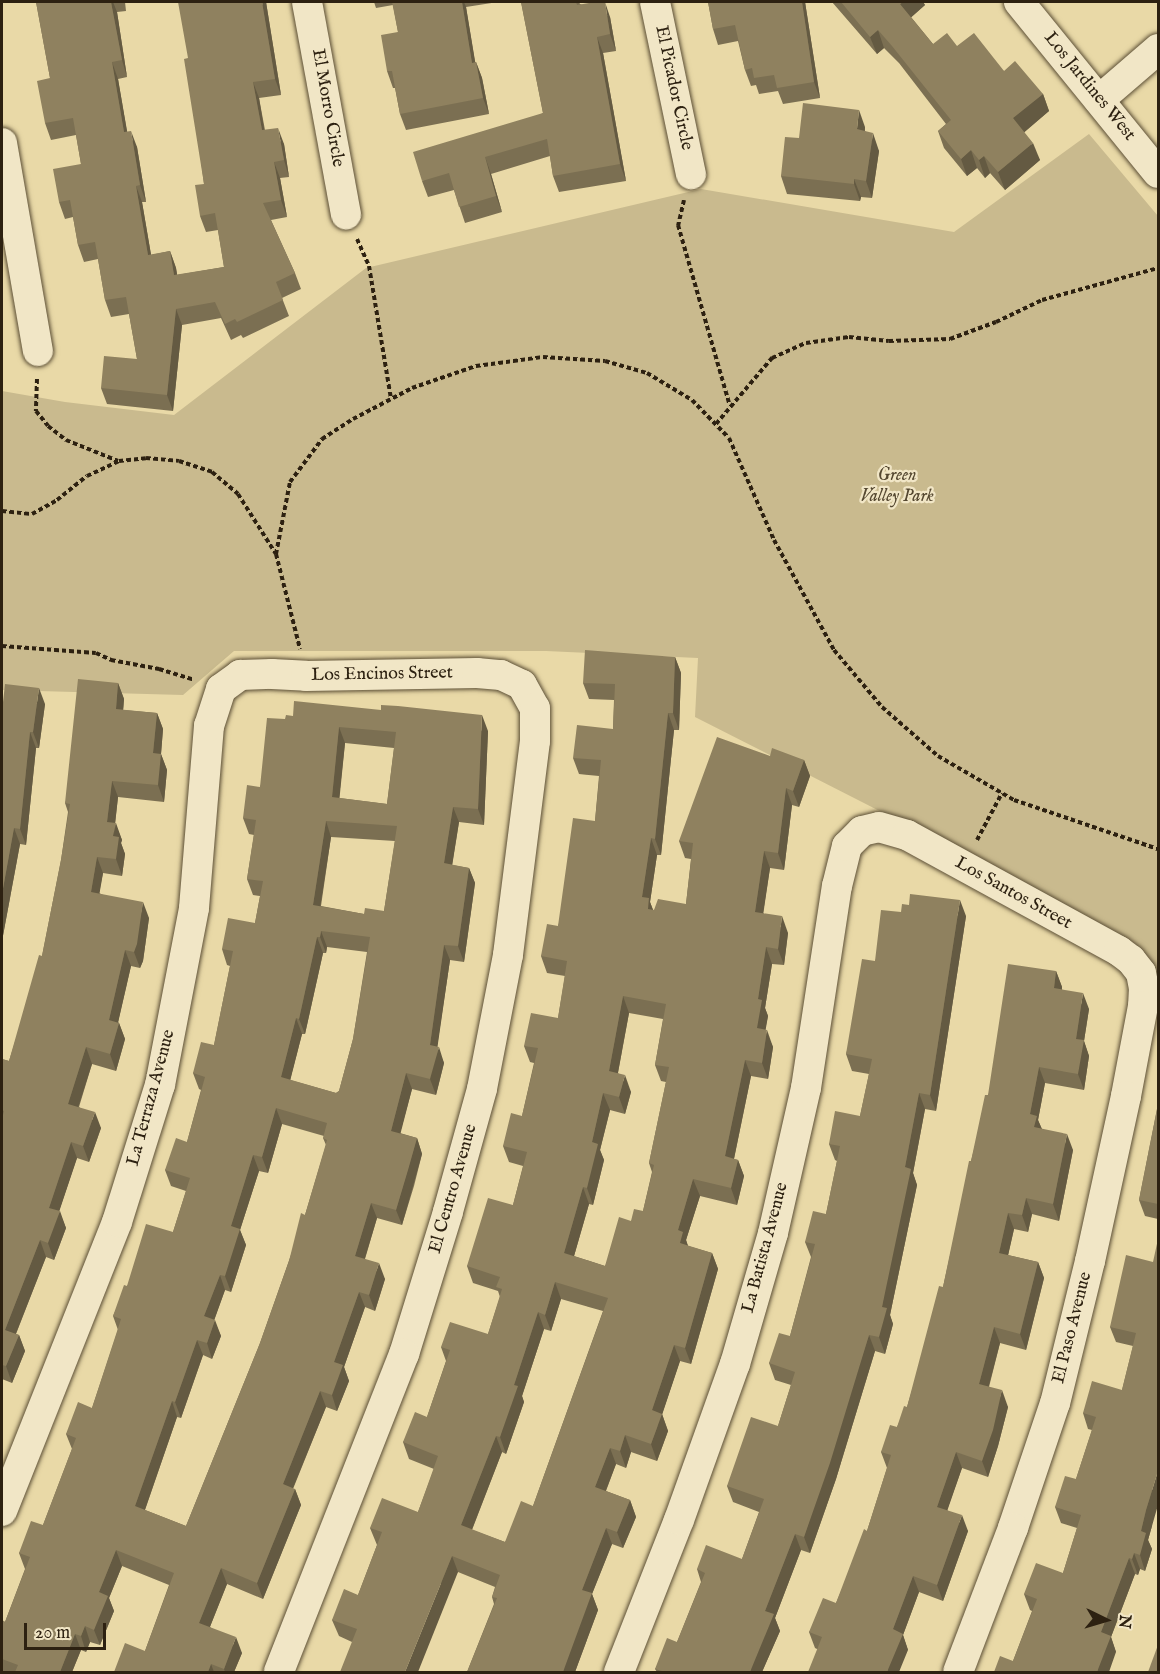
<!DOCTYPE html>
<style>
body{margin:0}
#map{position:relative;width:1160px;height:1674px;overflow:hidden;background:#e9d9a7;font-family:"IM FELL English",serif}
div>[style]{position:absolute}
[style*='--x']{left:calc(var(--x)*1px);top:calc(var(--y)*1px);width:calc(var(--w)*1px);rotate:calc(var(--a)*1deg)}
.green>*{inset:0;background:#c9ba8e}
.path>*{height:4px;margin-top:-2px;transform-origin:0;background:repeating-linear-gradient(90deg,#2d2111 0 4.5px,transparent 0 7.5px)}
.roads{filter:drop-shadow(0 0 2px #5c4f36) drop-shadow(0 0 2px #5c4f36)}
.minor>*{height:30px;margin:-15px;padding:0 15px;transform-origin:15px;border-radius:15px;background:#f1e6c6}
.wall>*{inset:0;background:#7b6f52}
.shaded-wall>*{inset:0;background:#645a42}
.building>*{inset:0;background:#8f815f}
span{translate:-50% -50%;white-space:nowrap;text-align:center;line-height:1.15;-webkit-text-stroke:4.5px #f1e6c6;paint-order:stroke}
.street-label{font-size:18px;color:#2d2111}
.park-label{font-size:18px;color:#544730;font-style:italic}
.frame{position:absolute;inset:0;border:3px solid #2d2111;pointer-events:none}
.north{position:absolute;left:1076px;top:1590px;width:60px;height:60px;-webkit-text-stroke:4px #f1e6c6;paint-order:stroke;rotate:95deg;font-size:16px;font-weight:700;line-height:24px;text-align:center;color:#2d2111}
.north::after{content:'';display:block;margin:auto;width:21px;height:27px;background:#2d2111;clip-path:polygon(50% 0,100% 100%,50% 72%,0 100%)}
.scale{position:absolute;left:24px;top:1623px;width:82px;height:27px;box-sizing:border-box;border:3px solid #2d2111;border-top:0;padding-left:8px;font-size:18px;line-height:21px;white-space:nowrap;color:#2d2111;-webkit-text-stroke:4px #f1e6c6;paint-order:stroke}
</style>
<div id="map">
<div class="green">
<div style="clip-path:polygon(1089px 134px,1158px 216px,1158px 1015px,1086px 916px,695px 717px,698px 658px,546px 651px,234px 651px,183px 695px,2px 690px,2px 391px,65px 402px,174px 415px,366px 268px,701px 189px,954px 232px)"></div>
</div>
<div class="path">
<div style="--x:684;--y:200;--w:26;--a:103"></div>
<div style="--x:678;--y:225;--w:188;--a:74"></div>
<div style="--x:357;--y:239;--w:30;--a:66"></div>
<div style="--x:369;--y:266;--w:135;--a:80.6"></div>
<div style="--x:37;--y:379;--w:32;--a:92"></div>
<div style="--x:36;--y:411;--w:19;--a:51"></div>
<div style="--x:48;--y:426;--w:23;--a:38"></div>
<div style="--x:66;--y:440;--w:56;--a:22"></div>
<div style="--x:716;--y:424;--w:87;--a:-49.7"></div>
<div style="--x:772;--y:358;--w:37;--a:-24"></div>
<div style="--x:806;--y:343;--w:43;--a:-7.9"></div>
<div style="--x:849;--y:337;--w:40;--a:5.7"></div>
<div style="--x:889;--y:341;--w:61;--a:-1.9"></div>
<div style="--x:950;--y:339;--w:49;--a:-20.3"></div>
<div style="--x:996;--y:322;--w:51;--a:-25.6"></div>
<div style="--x:1042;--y:300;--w:120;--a:-15.4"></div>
<div style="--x:2;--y:511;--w:30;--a:6"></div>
<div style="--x:32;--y:514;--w:29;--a:-29"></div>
<div style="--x:57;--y:500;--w:38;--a:-39"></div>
<div style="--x:87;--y:476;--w:35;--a:-25"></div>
<div style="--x:119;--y:461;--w:27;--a:-6"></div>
<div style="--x:146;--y:458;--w:33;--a:5"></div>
<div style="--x:179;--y:461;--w:35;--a:18"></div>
<div style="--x:212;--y:472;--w:34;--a:40"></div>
<div style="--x:238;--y:494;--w:71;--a:57.7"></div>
<div style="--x:276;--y:554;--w:98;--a:75.8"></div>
<div style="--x:276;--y:554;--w:73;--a:-79"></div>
<div style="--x:290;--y:482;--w:54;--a:-53.3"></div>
<div style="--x:322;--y:439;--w:37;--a:-33"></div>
<div style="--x:353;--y:419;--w:67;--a:-27.7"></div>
<div style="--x:412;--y:388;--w:68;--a:-19"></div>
<div style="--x:476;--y:366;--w:68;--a:-7.7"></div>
<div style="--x:543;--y:357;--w:62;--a:3.7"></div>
<div style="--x:605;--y:361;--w:44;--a:15.9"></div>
<div style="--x:647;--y:373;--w:52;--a:31"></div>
<div style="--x:692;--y:400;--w:53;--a:45.8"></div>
<div style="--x:729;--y:438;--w:111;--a:66.2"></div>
<div style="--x:774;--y:540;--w:125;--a:61.4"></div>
<div style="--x:834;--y:650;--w:75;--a:49.9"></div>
<div style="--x:882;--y:707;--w:74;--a:41.2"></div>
<div style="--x:938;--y:756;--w:88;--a:30.1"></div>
<div style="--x:1014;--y:800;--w:152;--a:18.8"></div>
<div style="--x:2;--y:646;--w:94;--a:4.3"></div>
<div style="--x:96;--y:653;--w:17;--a:25"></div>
<div style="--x:111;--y:660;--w:49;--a:10.6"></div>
<div style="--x:159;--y:669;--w:37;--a:17"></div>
<div style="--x:977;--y:840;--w:53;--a:-62"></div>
</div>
<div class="roads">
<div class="minor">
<div style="--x:307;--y:2;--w:216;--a:79.6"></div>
<div style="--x:655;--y:2;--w:176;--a:78.2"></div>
<div style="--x:1019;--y:2;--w:220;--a:50.9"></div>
<div style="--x:1099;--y:100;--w:78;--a:-40.8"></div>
<div style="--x:2;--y:143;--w:211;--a:80.2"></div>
<div style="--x:2;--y:1511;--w:311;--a:-68.3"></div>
<div style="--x:117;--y:1222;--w:144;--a:-72.6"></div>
<div style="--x:160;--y:1085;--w:180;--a:-79.1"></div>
<div style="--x:194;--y:908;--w:183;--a:-85.3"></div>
<div style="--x:209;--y:726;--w:39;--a:-72"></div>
<div style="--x:221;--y:689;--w:24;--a:-36"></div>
<div style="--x:240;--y:675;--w:32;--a:-2"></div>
<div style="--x:272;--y:674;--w:34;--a:3"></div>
<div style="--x:306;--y:676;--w:171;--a:-1"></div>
<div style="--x:477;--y:673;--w:24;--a:5"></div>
<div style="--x:501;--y:675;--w:23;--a:25"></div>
<div style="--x:522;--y:685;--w:26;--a:61"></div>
<div style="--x:535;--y:708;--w:33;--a:90"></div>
<div style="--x:535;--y:741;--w:216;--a:97.2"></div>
<div style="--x:508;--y:955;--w:136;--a:101"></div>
<div style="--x:482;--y:1089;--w:128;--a:105.5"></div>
<div style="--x:448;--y:1212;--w:149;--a:107.2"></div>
<div style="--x:404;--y:1354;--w:342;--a:111.5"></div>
<div style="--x:619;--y:1672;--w:163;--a:-68.5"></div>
<div style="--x:679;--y:1520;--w:166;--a:-70.3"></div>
<div style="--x:735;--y:1364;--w:136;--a:-73.8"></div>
<div style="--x:773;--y:1233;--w:149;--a:-77.2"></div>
<div style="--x:806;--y:1088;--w:204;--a:-81.3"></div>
<div style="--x:837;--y:886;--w:41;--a:-76"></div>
<div style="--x:847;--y:846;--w:21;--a:-45"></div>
<div style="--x:862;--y:831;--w:17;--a:-13"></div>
<div style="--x:879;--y:827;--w:29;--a:16"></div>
<div style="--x:907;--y:835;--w:242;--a:28.7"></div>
<div style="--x:1119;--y:951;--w:15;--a:37"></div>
<div style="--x:1131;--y:960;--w:16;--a:52"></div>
<div style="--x:1141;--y:973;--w:15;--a:79"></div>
<div style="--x:1144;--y:988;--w:18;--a:93"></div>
<div style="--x:1143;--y:1006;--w:92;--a:100.7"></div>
<div style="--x:1126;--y:1096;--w:169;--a:102.3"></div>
<div style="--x:1090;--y:1261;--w:146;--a:103.8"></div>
<div style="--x:1055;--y:1403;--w:132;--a:108.6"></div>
<div style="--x:1013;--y:1528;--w:154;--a:110.9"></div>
</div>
</div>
<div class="wall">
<div style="clip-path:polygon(36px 2px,125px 2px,126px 11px,117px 12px,127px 77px,118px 79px,127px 132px,137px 147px,146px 202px,142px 202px,151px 255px,170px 251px,176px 268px,177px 275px,224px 267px,218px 230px,206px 232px,200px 216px,204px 184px,188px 58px,266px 2px,281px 95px,259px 98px,265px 130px,284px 144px,289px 177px,280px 178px,287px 217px,271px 220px,295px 273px,301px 289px,282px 298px,289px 316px,243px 338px,241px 335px,231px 340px,221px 318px,182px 325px,173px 411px,107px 404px,101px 388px,137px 359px,129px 314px,111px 317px,105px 300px,98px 259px,84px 262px,78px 245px,73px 217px,65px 219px,59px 202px,81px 164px,76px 135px,51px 140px,45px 123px,50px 78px)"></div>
<div style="clip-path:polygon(374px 2px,498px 2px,466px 7px,475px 62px,476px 62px,482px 78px,489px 114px,406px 130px,400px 114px,395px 88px,393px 88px,387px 71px,398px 32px,393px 5px,376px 8px)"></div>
<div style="clip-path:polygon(521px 2px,579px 2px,580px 4px,610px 17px,616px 51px,603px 53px,626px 181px,559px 192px,553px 176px,550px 156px,491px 174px,502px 212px,465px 223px,454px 190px,428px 197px,422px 181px,543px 113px)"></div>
<div style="clip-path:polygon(708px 2px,805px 2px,820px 98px,783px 104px,778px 91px,759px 94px,756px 85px,751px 86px,745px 70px,738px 41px,718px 45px,713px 29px)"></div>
<div style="clip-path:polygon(832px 2px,923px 2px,925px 5px,911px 17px,933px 44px,957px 46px,1004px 71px,1043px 94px,1049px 111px,1024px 132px,1040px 160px,1005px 190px,990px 173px,985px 178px,977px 168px,967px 176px,944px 148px,938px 131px,946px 124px,899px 63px,884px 48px,877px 54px)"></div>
<div style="clip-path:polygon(865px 127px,865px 131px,879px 151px,872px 198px,861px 197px,860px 201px,787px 194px,781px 176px,799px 138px)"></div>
<div style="clip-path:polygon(evenodd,675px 657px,681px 673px,679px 730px,674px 730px,661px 855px,657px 855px,650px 902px,653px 910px,686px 904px,691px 859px,685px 858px,679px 841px,770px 756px,804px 760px,810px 776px,799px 807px,792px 805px,784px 870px,770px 868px,763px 913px,788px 933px,784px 965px,772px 964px,765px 1008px,768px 1016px,765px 1030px,773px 1047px,768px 1079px,751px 1076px,734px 1159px,738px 1160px,744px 1176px,737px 1205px,700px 1196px,686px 1240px,688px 1246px,712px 1253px,718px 1269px,691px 1364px,680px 1361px,662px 1414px,668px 1431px,657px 1461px,631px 1452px,626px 1468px,616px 1464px,606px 1491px,630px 1500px,636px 1517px,623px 1548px,612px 1544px,592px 1594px,598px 1610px,575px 1672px,467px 1672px,494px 1604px,492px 1597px,495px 1587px,458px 1572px,352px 1642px,339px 1636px,332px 1620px,358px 1595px,377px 1545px,370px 1528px,418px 1512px,434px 1469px,409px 1459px,403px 1442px,427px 1417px,446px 1361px,441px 1347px,488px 1334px,500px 1297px,498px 1291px,473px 1283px,467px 1266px,513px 1205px,523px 1166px,509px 1162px,503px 1146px,522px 1116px,534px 1063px,530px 1062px,524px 1046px,558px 1018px,565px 976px,547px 973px,541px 956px,558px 926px,595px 821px,599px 776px,579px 774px,573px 758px,613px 729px,614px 700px,589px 699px,583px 683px,675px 657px,629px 1013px,663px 1019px,655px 1065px,661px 1081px,666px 1082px,649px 1163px,652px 1172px,643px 1211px,631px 1221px,605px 1266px,574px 1256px,589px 1204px,593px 1205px,604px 1160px,600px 1150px,610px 1110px,625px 1114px,631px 1092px,618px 1073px,629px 1013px,675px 657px,561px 1299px,603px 1311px,533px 1506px,505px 1542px,472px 1530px,502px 1452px,506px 1454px,524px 1402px,522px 1396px,544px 1329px,551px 1331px,561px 1299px)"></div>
<div style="clip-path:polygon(118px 683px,124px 699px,123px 710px,157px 713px,163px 729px,161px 754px,167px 770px,164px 802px,118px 797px,115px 823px,122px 840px,121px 843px,125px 854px,122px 876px,103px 873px,99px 893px,149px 918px,143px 961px,140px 968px,131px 966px,118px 1022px,119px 1023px,125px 1039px,116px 1071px,92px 1064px,79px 1107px,101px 1128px,89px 1162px,77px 1158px,59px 1211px,66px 1228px,54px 1260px,46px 1257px,16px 1334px,19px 1335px,25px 1351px,12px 1383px,2px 1379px,2px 1059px,9px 1061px,42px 956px,61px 860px,68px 812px,65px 803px)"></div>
<div style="clip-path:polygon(2px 702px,45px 704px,39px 748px,36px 748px,26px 845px,20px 844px,2px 941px)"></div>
<div style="clip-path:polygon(evenodd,285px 719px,488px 731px,484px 825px,459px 822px,452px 865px,469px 868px,475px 883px,464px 962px,450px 960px,437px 1047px,444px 1063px,436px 1095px,412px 1089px,400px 1133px,417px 1138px,422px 1154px,414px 1186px,402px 1225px,377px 1218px,365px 1259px,385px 1279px,375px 1311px,365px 1307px,344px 1367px,349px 1381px,337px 1411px,326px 1407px,293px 1489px,295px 1489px,301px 1505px,263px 1599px,227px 1584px,210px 1627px,242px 1653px,234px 1672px,114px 1672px,145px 1651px,169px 1585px,122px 1566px,109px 1598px,114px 1611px,100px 1645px,90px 1642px,86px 1652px,81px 1650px,72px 1672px,2px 1672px,2px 1620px,5px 1622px,25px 1569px,19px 1553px,43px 1525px,72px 1449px,66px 1434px,92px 1408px,118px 1330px,113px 1316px,127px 1286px,173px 1232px,186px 1191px,171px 1186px,165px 1170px,187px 1142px,201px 1090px,199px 1089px,193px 1073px,214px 1045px,230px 966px,227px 965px,222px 949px,255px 923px,260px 896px,253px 895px,247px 879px,254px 835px,249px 834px,243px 818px,260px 787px,285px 719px,345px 743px,394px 748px,387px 804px,339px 798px,345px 743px,285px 719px,331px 837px,395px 841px,384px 911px,364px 914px,321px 906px,331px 837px,285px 719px,327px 947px,367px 952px,353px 1039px,339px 1091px,336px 1093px,290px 1080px,302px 1034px,305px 1034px,323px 953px,326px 953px,327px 947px,285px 719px,282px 1124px,324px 1136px,323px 1138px,326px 1145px,305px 1215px,260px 1343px,186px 1526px,145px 1510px,177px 1417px,181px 1418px,203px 1355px,212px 1359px,221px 1336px,214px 1320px,225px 1290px,231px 1292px,246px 1245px,240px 1230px,259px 1171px,268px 1173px,282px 1124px)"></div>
<div style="clip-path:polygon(901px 912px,966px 916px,936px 1111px,925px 1109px,913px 1173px,917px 1185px,890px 1315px,893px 1324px,885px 1354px,875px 1351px,836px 1479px,810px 1553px,801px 1550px,775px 1618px,780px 1631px,762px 1672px,657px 1672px,655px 1669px,677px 1642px,701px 1582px,697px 1569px,742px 1559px,759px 1512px,733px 1502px,727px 1486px,778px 1426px,791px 1385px,775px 1380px,769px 1363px,790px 1336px,811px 1257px,805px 1242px,826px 1214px,837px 1161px,835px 1160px,829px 1144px,860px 1116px,869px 1074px,852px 1071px,846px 1054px,875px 961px)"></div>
<div style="clip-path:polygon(1056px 971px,1062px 987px,1062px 990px,1089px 1009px,1084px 1041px,1089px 1056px,1084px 1090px,1045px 1083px,1038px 1120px,1042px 1129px,1073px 1150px,1059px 1221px,1032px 1214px,1028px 1232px,1014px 1229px,1008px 1255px,1038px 1262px,1044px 1278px,1026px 1350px,1000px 1343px,989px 1387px,1008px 1407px,998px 1446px,988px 1477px,962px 1468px,947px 1510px,968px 1531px,943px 1601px,919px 1592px,903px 1635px,908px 1650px,817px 1649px,815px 1648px,809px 1632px,836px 1603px,867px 1531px,887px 1468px,881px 1452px,897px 1427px,907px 1407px,943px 1287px,971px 1161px,988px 1095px)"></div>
<div style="clip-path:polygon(1158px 1104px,1158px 1219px,1145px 1216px,1139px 1200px)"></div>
<div style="clip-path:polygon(1153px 1262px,1152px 1526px,1148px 1540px,1152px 1549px,1145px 1571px,1140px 1569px,1138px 1575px,1135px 1574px,1111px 1637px,1116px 1652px,1013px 1661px,1032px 1611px,1030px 1610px,1024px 1594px,1063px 1573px,1077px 1528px,1061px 1523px,1055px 1507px,1076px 1479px,1092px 1430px,1088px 1429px,1083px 1413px,1122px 1390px,1133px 1346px,1116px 1342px,1110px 1327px)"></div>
</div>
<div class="shaded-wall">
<div style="clip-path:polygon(111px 2px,113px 2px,117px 12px,127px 77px,122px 60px)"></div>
<div style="clip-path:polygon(262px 2px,266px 2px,281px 95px,275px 79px)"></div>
<div style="clip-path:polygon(462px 2px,464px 2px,466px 7px,478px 79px,472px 63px)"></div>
<div style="clip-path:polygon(605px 2px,610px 17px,616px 51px,610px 34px)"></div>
<div style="clip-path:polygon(802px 2px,805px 2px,820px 98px,814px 82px)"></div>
<div style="clip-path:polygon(903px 2px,923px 2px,925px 5px,906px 22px,900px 4px)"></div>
<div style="clip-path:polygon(878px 30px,884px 48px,877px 54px,870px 37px)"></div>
<div style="clip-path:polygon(597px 37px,603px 53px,626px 181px,620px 164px)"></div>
<div style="clip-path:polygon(112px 62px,118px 79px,130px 148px,124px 132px)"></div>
<div style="clip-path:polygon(476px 62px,482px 78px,489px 114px,483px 98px)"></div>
<div style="clip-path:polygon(253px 82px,259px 98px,267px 147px,262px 130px)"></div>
<div style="clip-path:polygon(1043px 94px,1049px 111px,1020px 136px,1013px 118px)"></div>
<div style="clip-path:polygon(859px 110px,865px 127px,863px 146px,857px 129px)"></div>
<div style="clip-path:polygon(278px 128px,284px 144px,289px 177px,284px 160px)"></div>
<div style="clip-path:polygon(131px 131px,137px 147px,146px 202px,140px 185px)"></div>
<div style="clip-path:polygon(873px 133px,879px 151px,872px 198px,866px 181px)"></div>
<div style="clip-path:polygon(1033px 143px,1040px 160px,1005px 190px,998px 172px)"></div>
<div style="clip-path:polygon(971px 150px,977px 168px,967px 176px,961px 159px)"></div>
<div style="clip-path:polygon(984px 156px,990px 173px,985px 178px,979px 160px)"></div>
<div style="clip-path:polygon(485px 157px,491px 174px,502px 212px,496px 196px)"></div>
<div style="clip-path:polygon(274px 162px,280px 178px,287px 217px,281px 200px)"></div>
<div style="clip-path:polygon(854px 179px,861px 197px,860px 201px,854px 184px)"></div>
<div style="clip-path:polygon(136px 186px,142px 202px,154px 272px,148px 255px)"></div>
<div style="clip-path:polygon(170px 251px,176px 268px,180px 292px,174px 275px)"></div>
<div style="clip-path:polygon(176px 309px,182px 325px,173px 411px,167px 395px)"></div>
<div style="clip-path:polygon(675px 657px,681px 673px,679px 730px,673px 713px)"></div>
<div style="clip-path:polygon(118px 683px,124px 699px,122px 726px,116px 709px)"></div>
<div style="clip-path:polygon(39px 688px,45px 704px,39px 748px,33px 732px)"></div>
<div style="clip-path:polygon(157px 713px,163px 729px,161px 754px,167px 770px,164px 802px,158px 785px,153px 753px)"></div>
<div style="clip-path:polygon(668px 713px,674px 730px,661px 855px,655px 839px)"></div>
<div style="clip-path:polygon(482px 715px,488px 731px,484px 825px,478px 809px)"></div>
<div style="clip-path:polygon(339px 727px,345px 743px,338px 813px,332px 797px)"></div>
<div style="clip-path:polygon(30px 732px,36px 748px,26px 845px,20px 829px)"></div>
<div style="clip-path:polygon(804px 760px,810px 776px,799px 807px,793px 791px)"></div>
<div style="clip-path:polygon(112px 781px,118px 797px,114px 834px,116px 823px,122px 840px,121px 843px,125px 854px,122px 876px,116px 859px,107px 822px)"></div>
<div style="clip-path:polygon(786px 788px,792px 805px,784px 870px,778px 853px)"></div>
<div style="clip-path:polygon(453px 807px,459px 822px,450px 879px,444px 863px)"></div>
<div style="clip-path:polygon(326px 821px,331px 837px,318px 921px,313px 905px)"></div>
<div style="clip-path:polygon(14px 828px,20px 844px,2px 941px,2px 894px)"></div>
<div style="clip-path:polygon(651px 838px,657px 855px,650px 902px,655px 915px,654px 925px,642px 897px)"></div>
<div style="clip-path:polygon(764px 851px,770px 868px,761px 929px,755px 912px)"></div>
<div style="clip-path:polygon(97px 857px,103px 873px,97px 908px,91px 892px)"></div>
<div style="clip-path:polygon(469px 868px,475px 883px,464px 962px,458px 946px)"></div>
<div style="clip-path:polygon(960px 900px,966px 916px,936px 1111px,930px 1095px)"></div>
<div style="clip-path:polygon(143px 902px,149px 918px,143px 961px,140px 968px,134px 952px)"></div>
<div style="clip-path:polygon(782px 916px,788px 933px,784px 965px,778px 949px)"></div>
<div style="clip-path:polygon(321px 931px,327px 947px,326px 953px,320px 937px)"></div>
<div style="clip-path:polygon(317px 937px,323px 953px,305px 1034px,299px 1019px)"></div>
<div style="clip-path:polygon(444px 945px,450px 960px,436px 1057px,439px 1047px,444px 1063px,436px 1095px,430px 1079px,430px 1045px)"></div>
<div style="clip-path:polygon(766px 947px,772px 964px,765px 1008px,768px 1016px,763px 1045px,757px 1028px,758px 999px)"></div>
<div style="clip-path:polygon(125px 950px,131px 966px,115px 1036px,109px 1020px)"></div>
<div style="clip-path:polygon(1056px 971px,1062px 987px,1060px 1005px,1054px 988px)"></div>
<div style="clip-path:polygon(1083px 993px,1089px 1009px,1084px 1041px,1089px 1056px,1084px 1090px,1078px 1074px,1076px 1039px)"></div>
<div style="clip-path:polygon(623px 996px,629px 1013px,615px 1088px,609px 1071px)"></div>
<div style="clip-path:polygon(296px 1018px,302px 1034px,287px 1093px,281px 1077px)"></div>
<div style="clip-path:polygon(119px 1023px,125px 1039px,116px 1071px,110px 1054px)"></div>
<div style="clip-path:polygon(767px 1030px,773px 1047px,768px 1079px,762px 1063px)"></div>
<div style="clip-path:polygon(86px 1047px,92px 1064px,74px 1120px,68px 1104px)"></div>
<div style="clip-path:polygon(745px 1060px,751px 1076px,731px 1173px,725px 1156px)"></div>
<div style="clip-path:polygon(1039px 1067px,1045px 1083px,1038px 1120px,1043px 1132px,1040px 1144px,1030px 1114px)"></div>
<div style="clip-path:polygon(406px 1073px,412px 1089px,397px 1147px,391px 1131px)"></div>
<div style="clip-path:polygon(625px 1075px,631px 1092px,625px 1114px,619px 1097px)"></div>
<div style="clip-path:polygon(603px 1093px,610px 1110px,600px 1150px,604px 1160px,593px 1205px,587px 1188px,592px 1142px)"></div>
<div style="clip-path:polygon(919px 1093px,925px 1109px,913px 1173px,917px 1185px,890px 1315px,893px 1324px,885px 1354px,879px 1337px,882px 1307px,905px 1167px)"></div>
<div style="clip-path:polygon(276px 1108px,282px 1124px,268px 1173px,262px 1157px)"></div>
<div style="clip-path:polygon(95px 1112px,101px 1128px,89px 1162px,83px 1146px)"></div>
<div style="clip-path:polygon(1067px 1134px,1073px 1150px,1059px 1221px,1053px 1204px)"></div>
<div style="clip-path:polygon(417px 1138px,422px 1154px,402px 1225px,396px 1210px)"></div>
<div style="clip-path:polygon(71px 1142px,77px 1158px,57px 1218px,60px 1211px,66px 1228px,54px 1260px,48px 1243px,49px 1208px)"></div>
<div style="clip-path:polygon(253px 1155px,259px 1171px,240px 1230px,246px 1245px,231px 1292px,225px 1276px,231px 1226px)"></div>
<div style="clip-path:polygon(738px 1160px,744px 1176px,737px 1205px,731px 1188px)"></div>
<div style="clip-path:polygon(693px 1179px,700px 1196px,686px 1240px,689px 1249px,680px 1243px,678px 1230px)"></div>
<div style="clip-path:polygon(583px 1187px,589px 1204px,570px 1270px,564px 1253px)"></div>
<div style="clip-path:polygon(1026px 1198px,1032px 1214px,1028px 1232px,1022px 1215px)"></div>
<div style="clip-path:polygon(371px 1203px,377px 1218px,361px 1271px,355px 1256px)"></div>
<div style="clip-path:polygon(1008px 1213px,1014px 1229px,1005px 1269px,999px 1253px)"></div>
<div style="clip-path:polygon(40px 1240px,46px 1257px,11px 1346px,5px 1330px)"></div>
<div style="clip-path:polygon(712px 1253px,718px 1269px,691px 1364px,685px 1348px)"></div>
<div style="clip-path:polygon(1038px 1262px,1044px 1278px,1026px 1350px,1020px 1334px)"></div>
<div style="clip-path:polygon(379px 1263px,385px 1279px,375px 1311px,369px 1295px)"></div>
<div style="clip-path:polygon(220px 1275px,225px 1290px,210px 1332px,204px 1316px)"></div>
<div style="clip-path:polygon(555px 1282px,561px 1299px,551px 1331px,545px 1315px)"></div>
<div style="clip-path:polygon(359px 1292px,365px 1307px,344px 1367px,349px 1381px,337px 1411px,332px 1395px,334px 1362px)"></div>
<div style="clip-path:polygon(538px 1312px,544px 1329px,522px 1396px,524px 1402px,506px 1454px,500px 1437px,514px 1385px)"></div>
<div style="clip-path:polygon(215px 1320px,221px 1336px,212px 1359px,207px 1343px)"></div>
<div style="clip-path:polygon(994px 1327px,1000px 1343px,985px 1400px,979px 1384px)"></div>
<div style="clip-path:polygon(19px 1335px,25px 1351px,12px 1383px,6px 1366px)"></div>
<div style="clip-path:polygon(869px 1335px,875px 1351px,836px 1479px,810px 1553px,804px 1537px)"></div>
<div style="clip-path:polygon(197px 1340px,203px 1355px,181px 1418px,175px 1402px)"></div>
<div style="clip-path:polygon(674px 1345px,680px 1361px,658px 1427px,652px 1410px)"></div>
<div style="clip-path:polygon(1002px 1390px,1008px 1407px,998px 1446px,988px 1477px,982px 1461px)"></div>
<div style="clip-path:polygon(320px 1391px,326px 1407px,288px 1500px,283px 1484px)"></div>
<div style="clip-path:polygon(172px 1401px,177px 1417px,141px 1521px,135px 1506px)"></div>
<div style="clip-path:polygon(662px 1414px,668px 1431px,657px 1461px,651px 1444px)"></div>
<div style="clip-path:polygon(625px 1435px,631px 1452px,626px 1468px,620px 1451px)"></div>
<div style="clip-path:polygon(496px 1436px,502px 1452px,467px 1542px,461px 1525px)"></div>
<div style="clip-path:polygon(610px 1448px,616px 1464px,601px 1503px,595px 1487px)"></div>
<div style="clip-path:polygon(956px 1452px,962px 1468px,943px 1523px,937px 1507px)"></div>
<div style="clip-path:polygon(1158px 1471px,1158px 1505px,1148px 1540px,1152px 1549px,1145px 1571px,1140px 1555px,1141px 1531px,1146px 1510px)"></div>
<div style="clip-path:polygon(295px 1489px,301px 1505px,263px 1599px,257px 1583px)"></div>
<div style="clip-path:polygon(630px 1500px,636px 1517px,623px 1548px,617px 1532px)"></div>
<div style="clip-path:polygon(962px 1515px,968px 1531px,943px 1601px,937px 1585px)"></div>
<div style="clip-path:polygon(606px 1528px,612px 1544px,592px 1594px,598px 1610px,575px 1672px,563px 1672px,582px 1590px)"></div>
<div style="clip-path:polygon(795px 1534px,801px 1550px,775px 1618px,780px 1631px,762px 1672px,750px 1672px,765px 1611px)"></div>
<div style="clip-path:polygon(116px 1550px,122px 1566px,109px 1598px,114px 1611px,100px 1645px,94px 1630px,99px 1592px)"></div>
<div style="clip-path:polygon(1134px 1553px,1140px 1569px,1138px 1575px,1132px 1559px)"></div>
<div style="clip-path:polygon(452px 1556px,458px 1572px,418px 1672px,405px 1672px)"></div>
<div style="clip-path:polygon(1129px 1558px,1135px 1574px,1111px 1637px,1116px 1652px,1109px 1672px,1097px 1672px,1101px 1632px)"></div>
<div style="clip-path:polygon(221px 1568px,227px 1584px,205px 1639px,199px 1623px)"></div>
<div style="clip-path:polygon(913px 1576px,919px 1592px,903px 1635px,908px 1650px,899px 1672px,887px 1672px,893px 1629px)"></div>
<div style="clip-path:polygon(85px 1626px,90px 1642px,86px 1652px,81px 1636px)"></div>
<div style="clip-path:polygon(75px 1634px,81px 1650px,72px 1672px,60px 1672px)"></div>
<div style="clip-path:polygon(236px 1637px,242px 1653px,234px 1672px,225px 1672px,224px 1669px)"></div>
<div style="clip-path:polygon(211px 1664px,214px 1672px,208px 1672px)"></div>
</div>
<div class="building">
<div style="clip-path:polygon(36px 2px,111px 2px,122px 60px,112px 62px,124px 132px,131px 131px,140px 185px,136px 186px,148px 255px,170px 251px,174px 275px,224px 267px,215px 213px,200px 216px,195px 185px,204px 184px,184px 59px,188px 58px,178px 2px,262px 2px,275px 79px,253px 82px,262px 130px,278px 128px,284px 160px,274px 162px,281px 200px,263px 203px,295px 273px,276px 282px,283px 300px,237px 322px,235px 319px,225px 324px,215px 302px,176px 309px,167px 395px,101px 388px,104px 356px,137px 359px,126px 297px,105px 300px,95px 242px,78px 245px,70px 200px,59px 202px,53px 169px,81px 164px,73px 118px,45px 123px,37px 81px,50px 78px)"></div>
<div style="clip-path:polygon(392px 2px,462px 2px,472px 63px,476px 62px,483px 98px,400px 114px,392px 71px,387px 71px,381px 35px,398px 32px)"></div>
<div style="clip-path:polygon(521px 2px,576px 2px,577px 5px,595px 2px,605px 2px,610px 34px,597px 37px,620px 164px,553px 176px,547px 139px,485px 157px,496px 196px,459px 207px,449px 173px,422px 181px,413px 152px,543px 113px)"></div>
<div style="clip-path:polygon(708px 2px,802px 2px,814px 82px,777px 88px,774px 75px,754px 78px,752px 68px,745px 70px,735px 25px,713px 29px)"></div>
<div style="clip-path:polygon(841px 2px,903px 2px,900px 4px,933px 44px,947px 33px,957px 46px,974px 33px,1004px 71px,1015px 61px,1043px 94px,1013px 118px,1033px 143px,998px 172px,984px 156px,979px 160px,971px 150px,961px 159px,938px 131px,951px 120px,892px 46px,878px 30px,870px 37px)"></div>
<div style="clip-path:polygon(803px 103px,859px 110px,857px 129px,873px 133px,866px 181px,854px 179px,854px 184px,781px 176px,785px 137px,799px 138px)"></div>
<div style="clip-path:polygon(evenodd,585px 650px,675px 657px,673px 713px,668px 713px,655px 839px,651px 838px,642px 897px,649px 898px,648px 909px,654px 910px,658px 899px,686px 904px,693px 843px,679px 841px,717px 737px,770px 756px,772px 748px,804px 760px,793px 791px,786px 788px,778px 853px,764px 851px,755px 912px,782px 916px,778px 949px,766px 947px,758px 999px,762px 1000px,757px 1028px,767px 1030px,762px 1063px,745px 1060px,725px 1156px,738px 1160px,731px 1188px,693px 1179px,678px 1230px,683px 1232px,680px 1243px,712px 1253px,685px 1348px,674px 1345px,652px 1410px,662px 1414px,651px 1444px,625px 1435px,620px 1451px,610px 1448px,595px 1487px,630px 1500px,617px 1532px,606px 1528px,582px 1590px,592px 1593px,563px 1672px,467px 1672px,497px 1598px,492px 1597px,500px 1575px,452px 1556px,405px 1672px,340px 1672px,357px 1629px,332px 1620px,344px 1589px,358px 1595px,382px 1532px,370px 1528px,382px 1498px,418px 1512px,438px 1456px,403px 1442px,415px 1412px,427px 1417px,450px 1350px,441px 1347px,450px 1322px,488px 1334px,502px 1289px,496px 1287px,500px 1277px,467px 1266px,488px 1198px,513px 1205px,527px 1152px,503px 1146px,511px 1113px,522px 1116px,538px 1048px,524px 1046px,531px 1013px,558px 1018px,567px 961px,541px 956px,547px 924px,558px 926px,573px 818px,595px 821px,601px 760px,573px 758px,577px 725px,613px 729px,615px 684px,583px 683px,585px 650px,623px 996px,666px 1004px,655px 1065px,669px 1067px,649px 1163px,654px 1165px,643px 1211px,634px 1209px,631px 1221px,619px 1217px,605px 1266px,564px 1253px,583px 1187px,587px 1188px,598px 1144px,592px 1142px,603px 1093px,619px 1097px,625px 1075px,609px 1071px,623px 996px,585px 650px,555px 1282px,608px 1298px,533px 1506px,521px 1501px,505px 1542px,461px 1525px,496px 1436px,500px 1437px,518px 1386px,514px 1385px,538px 1312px,545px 1315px,555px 1282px)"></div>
<div style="clip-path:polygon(78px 679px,118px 683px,116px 709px,157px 713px,153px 753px,161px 754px,158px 785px,112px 781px,107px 822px,116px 823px,113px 836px,119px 837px,116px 859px,97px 857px,91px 892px,143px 902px,137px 944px,134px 952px,125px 950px,109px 1020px,119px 1023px,110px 1054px,86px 1047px,68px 1104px,95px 1112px,83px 1146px,71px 1142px,49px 1208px,60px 1211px,48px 1243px,40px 1240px,5px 1330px,19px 1335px,6px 1366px,2px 1365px,2px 1119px,4px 1111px,2px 1110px,2px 1059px,9px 1061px,39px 955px,42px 956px,61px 860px,70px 804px,65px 803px)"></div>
<div style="clip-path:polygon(5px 684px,39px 688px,33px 732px,30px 732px,20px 829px,14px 828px,2px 894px,2px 702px,3px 702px)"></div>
<div style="clip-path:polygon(evenodd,294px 701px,381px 710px,381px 705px,398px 706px,482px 715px,478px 809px,453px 807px,444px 863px,469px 868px,458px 946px,444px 945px,430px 1045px,439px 1047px,430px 1079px,406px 1073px,391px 1131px,417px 1138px,408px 1170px,396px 1210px,371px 1203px,355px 1256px,379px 1263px,369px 1295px,359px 1292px,334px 1362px,343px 1365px,332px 1395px,320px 1391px,283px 1484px,295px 1489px,257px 1583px,221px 1568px,199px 1623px,236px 1637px,224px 1669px,211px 1664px,208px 1672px,114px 1672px,125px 1643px,145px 1651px,174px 1573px,116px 1550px,99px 1592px,108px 1596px,94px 1630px,85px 1626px,81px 1636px,75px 1634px,60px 1672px,15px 1672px,18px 1665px,2px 1659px,2px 1620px,5px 1622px,30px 1557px,19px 1553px,31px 1521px,43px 1525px,76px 1438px,66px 1434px,78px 1402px,92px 1408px,121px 1319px,113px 1316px,124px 1285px,127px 1286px,146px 1224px,173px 1232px,190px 1178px,165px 1170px,176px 1138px,187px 1142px,205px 1077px,193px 1073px,201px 1042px,214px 1045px,233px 951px,222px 949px,228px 918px,255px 923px,263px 881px,247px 879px,256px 820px,243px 818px,247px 785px,260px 787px,267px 718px,285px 719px,286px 715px,293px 716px,294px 701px,339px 727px,396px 732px,387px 804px,332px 797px,339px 727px,294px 701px,326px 821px,397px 826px,384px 911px,365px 908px,364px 914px,313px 905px,326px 821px,294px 701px,321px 931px,370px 937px,353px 1039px,339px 1091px,336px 1093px,281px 1077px,296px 1018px,299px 1019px,317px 937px,320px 937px,321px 931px,294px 701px,276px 1108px,327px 1123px,323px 1138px,327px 1140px,305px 1215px,301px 1213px,289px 1261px,260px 1343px,186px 1526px,135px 1506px,172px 1401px,175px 1402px,197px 1340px,207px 1343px,215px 1320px,204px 1316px,220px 1275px,225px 1276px,240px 1229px,231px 1226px,253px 1155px,262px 1157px,276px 1108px)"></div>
<div style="clip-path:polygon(910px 894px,960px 900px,930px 1095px,919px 1093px,905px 1167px,911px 1169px,882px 1307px,887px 1308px,879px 1337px,869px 1335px,830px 1463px,804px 1537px,795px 1534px,765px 1611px,774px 1614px,750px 1672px,665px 1672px,655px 1669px,667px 1638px,677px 1642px,705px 1573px,697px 1569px,706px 1545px,742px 1559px,764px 1499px,727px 1486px,751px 1417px,778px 1426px,795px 1372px,769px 1363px,779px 1333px,790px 1336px,815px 1244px,805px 1242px,813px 1211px,826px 1214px,840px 1146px,829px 1144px,835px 1111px,860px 1116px,872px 1059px,846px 1054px,862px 959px,875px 961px,881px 910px,901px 912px,902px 904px,909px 905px)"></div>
<div style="clip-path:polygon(1008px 964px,1056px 971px,1054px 988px,1083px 993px,1076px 1039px,1084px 1040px,1078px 1074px,1039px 1067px,1030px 1114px,1037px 1116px,1034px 1127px,1067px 1134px,1053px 1204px,1026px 1198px,1022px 1215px,1008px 1213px,999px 1253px,1038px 1262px,1020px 1334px,994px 1327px,979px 1384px,1002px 1390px,993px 1430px,982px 1461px,956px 1452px,937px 1507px,962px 1515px,937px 1585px,913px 1576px,893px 1629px,903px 1634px,887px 1672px,808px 1672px,822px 1637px,809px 1632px,823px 1598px,836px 1603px,864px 1529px,867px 1531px,891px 1455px,881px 1452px,890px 1425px,897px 1427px,904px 1406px,907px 1407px,939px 1286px,943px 1287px,969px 1161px,971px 1161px,985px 1095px,988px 1095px)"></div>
<div style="clip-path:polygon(1158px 1104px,1158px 1204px,1139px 1200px)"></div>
<div style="clip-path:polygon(1158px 1239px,1158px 1471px,1146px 1510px,1141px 1531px,1146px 1533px,1140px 1555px,1134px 1553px,1132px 1559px,1129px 1558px,1101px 1632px,1111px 1636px,1097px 1672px,994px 1672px,1000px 1656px,1013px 1661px,1037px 1599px,1024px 1594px,1036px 1563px,1063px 1573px,1081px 1515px,1055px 1507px,1065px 1476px,1076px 1479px,1096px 1417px,1083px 1413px,1092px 1381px,1122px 1390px,1136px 1333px,1110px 1327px,1126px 1255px,1153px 1262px)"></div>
<div style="clip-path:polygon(1158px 1645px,1158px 1672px,1148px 1672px)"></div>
</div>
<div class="street-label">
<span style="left:1089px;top:87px;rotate:51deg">Los Jardines West</span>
<span style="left:673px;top:88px;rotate:78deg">El Picador Circle</span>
<span style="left:327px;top:108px;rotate:80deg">El Morro Circle</span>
<span style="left:382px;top:675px;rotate:-1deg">Los Encinos Street</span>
<span style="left:1013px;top:894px;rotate:29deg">Los Santos Street</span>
<span style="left:152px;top:1098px;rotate:-75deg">La Terraza Avenue</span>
<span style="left:454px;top:1189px;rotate:-74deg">El Centro Avenue</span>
<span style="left:766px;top:1248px;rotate:-75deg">La Batista Avenue</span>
<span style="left:1073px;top:1328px;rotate:-76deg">El Paso Avenue</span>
</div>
<div class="park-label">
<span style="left:897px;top:487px">Green<br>Valley Park</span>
</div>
<div class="frame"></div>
<div class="north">N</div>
<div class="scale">20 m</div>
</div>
